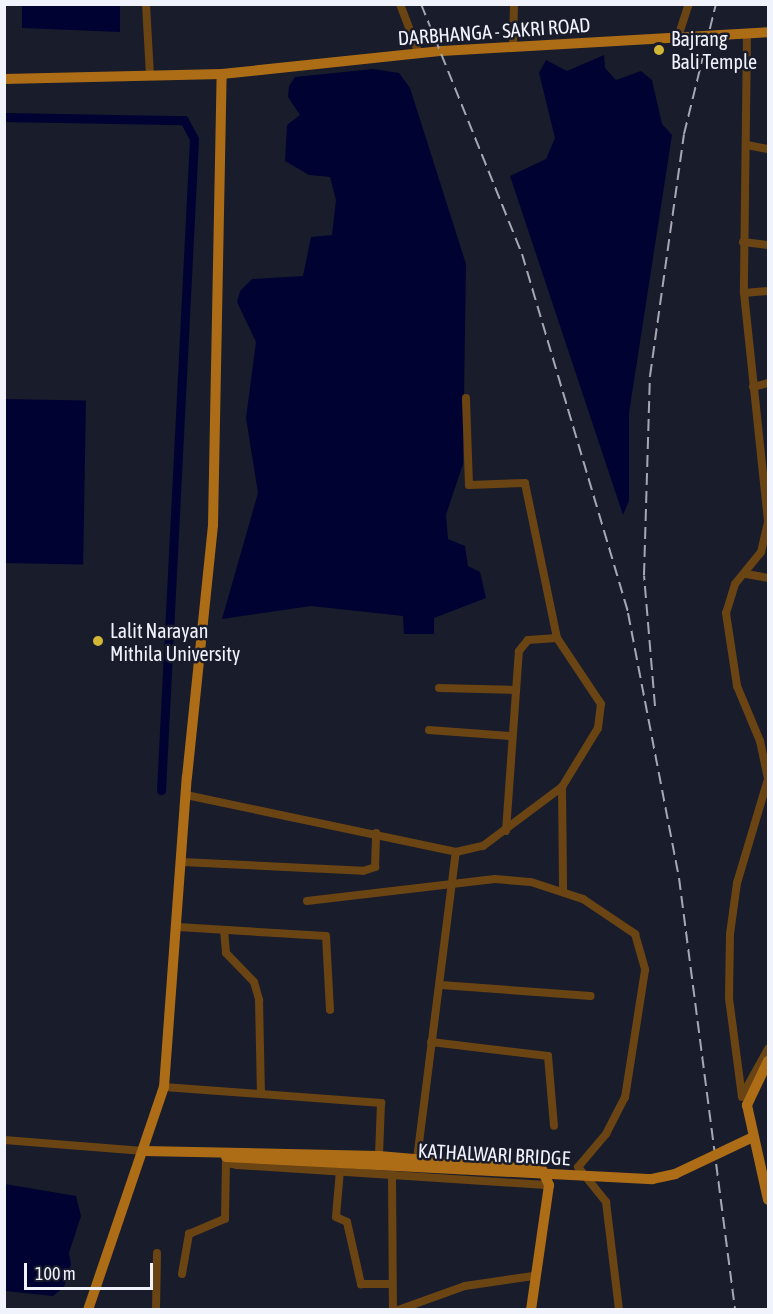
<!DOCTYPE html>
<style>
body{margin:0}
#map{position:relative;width:773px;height:1314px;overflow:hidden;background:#191c2a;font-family:"Asap Condensed",sans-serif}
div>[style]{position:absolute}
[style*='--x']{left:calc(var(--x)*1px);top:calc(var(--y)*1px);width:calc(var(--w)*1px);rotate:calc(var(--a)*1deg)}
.water>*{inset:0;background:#000332;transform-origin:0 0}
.canal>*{height:9px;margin:-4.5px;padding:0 4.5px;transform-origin:4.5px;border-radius:4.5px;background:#000332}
.minor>*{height:8px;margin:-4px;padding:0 4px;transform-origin:4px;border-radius:4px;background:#6a4413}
.major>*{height:10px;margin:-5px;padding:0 5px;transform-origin:5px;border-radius:5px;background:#ad6d17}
.rail>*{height:2px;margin-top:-1px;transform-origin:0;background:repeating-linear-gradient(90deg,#a5a7b3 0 12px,transparent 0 18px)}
.major-bridge>*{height:10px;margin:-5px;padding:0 5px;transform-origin:5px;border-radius:5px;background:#ad6d17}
.dots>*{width:16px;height:16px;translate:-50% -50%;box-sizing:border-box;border:3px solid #191c2a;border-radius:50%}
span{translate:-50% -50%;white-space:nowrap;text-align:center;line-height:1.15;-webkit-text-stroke:5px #191c2a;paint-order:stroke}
.street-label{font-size:20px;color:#f0f2fc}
.poi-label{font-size:20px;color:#f0f2fc}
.left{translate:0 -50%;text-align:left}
.frame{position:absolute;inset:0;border:6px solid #f0f2fc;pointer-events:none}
.scale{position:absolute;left:24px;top:1263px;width:129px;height:27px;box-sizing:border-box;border:3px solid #f0f2fc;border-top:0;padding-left:8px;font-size:18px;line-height:21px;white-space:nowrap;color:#f0f2fc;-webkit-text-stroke:4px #191c2a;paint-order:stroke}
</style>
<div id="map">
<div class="water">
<div style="clip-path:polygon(22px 5px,120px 5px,120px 32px,22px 28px)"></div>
<div style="clip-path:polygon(604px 55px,605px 68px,616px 80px,641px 71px,652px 80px,662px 124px,672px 135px,629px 413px,629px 501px,623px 515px,510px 176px,546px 159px,555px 138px,539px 73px,546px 60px,567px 71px)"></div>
<div style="clip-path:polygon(373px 69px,399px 73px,410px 88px,466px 264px,463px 464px,446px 515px,448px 539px,465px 546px,468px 566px,480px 572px,486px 598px,434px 618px,434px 634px,404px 634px,403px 616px,311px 606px,222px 619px,258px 493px,246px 418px,256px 342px,237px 302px,240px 291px,252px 279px,303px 276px,311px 237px,332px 235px,336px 200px,330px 177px,309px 175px,285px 161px,287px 125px,300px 115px,288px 97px,289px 86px,295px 77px)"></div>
<div style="left:5px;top:399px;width:81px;height:164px;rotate:1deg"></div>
<div style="clip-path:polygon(5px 1184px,76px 1196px,81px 1216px,69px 1253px,71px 1265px,64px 1287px,53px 1296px,5px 1291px)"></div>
</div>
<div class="canal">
<div style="--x:4;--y:117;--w:180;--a:1"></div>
<div style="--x:184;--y:120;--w:21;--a:62"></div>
<div style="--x:194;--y:139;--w:652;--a:92.9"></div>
</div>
<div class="minor">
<div style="--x:146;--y:4;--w:71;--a:86.8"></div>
<div style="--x:400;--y:4;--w:53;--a:69.2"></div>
<div style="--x:747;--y:34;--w:259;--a:90.7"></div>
<div style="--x:744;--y:293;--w:230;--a:84"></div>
<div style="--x:768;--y:522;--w:31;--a:103"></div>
<div style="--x:761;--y:552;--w:41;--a:129.1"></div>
<div style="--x:735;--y:584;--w:30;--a:107"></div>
<div style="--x:726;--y:613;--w:74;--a:81.4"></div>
<div style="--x:737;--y:686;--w:60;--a:67.3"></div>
<div style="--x:760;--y:741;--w:38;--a:78"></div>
<div style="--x:678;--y:37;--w:35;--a:-72"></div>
<div style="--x:513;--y:47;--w:43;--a:-88.7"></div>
<div style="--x:747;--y:145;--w:21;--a:11"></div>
<div style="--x:743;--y:242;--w:25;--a:7"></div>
<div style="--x:744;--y:293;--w:24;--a:-5"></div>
<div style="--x:753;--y:387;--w:16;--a:-15"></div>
<div style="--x:746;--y:574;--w:22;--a:10"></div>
<div style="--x:439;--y:688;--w:74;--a:1.5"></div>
<div style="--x:429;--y:730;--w:81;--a:4.2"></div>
<div style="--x:562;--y:787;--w:104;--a:89.4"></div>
<div style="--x:186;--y:795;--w:276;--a:11.9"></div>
<div style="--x:456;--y:852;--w:28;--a:-13"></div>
<div style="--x:483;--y:846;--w:99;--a:-36.8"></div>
<div style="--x:562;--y:787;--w:69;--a:-58.6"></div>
<div style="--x:598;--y:728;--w:24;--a:-83"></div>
<div style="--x:601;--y:704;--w:79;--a:-123.7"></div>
<div style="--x:557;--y:638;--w:158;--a:-101.7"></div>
<div style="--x:525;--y:483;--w:56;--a:178"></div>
<div style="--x:469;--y:485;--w:87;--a:-92"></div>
<div style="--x:506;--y:831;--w:180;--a:-85.9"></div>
<div style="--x:519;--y:651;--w:14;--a:-51"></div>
<div style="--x:528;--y:640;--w:29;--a:-4"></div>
<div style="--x:182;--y:862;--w:181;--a:2.8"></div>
<div style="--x:363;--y:871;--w:13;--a:-18"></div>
<div style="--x:375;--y:867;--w:34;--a:-88"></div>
<div style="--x:307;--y:901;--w:189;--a:-6.7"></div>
<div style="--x:495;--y:879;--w:36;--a:5"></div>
<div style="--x:531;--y:882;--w:55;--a:18.1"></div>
<div style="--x:583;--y:899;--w:63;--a:33.9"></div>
<div style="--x:635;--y:934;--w:37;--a:74"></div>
<div style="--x:645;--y:970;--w:129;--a:98.9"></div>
<div style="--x:625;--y:1097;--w:42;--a:117.2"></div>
<div style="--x:606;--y:1134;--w:43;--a:130.3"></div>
<div style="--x:578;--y:1167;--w:45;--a:51.3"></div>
<div style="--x:606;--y:1202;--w:109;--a:83.1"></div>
<div style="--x:178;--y:927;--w:148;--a:3.5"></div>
<div style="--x:326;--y:936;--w:74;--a:86.9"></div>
<div style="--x:224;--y:930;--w:23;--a:85"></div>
<div style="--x:226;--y:953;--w:40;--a:46"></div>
<div style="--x:254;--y:982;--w:19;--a:74"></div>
<div style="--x:259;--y:1000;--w:94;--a:88.8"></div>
<div style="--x:441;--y:985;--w:150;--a:4.2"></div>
<div style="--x:431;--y:1042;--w:118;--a:6.8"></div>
<div style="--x:548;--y:1056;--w:70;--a:85.1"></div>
<div style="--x:164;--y:1087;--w:218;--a:4.2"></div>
<div style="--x:381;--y:1103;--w:53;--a:92.2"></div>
<div style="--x:742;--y:1096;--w:54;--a:-61"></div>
<div style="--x:742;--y:1097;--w:100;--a:-97.5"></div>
<div style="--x:729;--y:998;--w:64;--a:-89.1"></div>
<div style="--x:730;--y:934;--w:51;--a:-82.2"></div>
<div style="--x:737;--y:883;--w:109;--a:-73.4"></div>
<div style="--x:4;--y:1140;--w:140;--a:4.5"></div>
<div style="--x:226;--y:1157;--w:6;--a:90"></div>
<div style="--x:226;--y:1163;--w:11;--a:10"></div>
<div style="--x:237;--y:1165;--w:313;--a:3.7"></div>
<div style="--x:417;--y:1159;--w:309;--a:-82.8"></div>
<div style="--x:340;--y:1170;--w:47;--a:94.9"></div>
<div style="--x:336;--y:1217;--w:12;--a:24"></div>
<div style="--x:347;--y:1222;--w:64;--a:77.3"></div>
<div style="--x:361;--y:1284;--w:31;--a:0"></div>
<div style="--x:392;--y:1175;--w:135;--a:89.6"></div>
<div style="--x:182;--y:1274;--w:41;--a:-80.1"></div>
<div style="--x:189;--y:1234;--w:39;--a:-23"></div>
<div style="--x:225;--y:1219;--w:56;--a:-89"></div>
<div style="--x:156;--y:1310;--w:57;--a:-89"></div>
<div style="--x:398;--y:1310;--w:71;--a:-19.7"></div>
<div style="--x:465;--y:1286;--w:69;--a:-8.4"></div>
</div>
<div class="major">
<div style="--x:4;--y:79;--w:218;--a:-1.3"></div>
<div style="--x:222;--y:74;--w:221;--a:-6"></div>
<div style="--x:442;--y:51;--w:327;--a:-3.3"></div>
<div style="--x:768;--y:1061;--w:49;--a:115.5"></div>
<div style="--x:747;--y:1105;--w:97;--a:77.5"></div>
<div style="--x:144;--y:1151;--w:235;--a:1.2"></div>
<div style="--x:379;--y:1156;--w:164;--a:4.9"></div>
<div style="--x:542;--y:1170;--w:17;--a:65"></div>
<div style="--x:549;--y:1185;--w:126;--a:98.2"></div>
<div style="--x:88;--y:1310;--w:236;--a:-71.2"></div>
<div style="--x:164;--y:1087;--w:311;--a:-85.8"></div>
<div style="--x:187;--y:777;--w:253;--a:-84.1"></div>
<div style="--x:213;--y:525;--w:451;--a:-88.9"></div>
</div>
<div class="rail">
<div style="--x:421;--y:4;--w:270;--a:68"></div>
<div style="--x:522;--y:254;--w:374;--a:73.5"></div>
<div style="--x:628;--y:613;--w:270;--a:79.1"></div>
<div style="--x:679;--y:878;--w:436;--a:82.6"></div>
<div style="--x:655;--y:706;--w:131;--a:-94.8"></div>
<div style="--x:644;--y:575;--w:199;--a:-88.3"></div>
<div style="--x:650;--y:376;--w:244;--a:-82"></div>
<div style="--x:684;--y:134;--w:134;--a:-76.2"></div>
</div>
<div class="major-bridge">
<div style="--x:226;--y:1157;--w:427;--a:3"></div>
<div style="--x:652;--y:1179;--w:24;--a:-12"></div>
<div style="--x:675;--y:1174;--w:84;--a:-25.3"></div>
</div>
<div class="dots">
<div style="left:659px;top:50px;background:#d2b736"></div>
<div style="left:98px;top:641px;background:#d2b736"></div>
</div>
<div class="street-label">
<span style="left:494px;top:31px;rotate:-4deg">DARBHANGA - SAKRI ROAD</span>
<span style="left:494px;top:1154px;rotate:3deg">KATHALWARI BRIDGE</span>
</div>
<div class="poi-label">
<span class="left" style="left:671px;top:50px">Bajrang<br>Bali Temple</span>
<span class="left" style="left:110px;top:642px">Lalit Narayan<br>Mithila University</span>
</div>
<div class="frame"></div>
<div class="scale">100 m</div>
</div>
